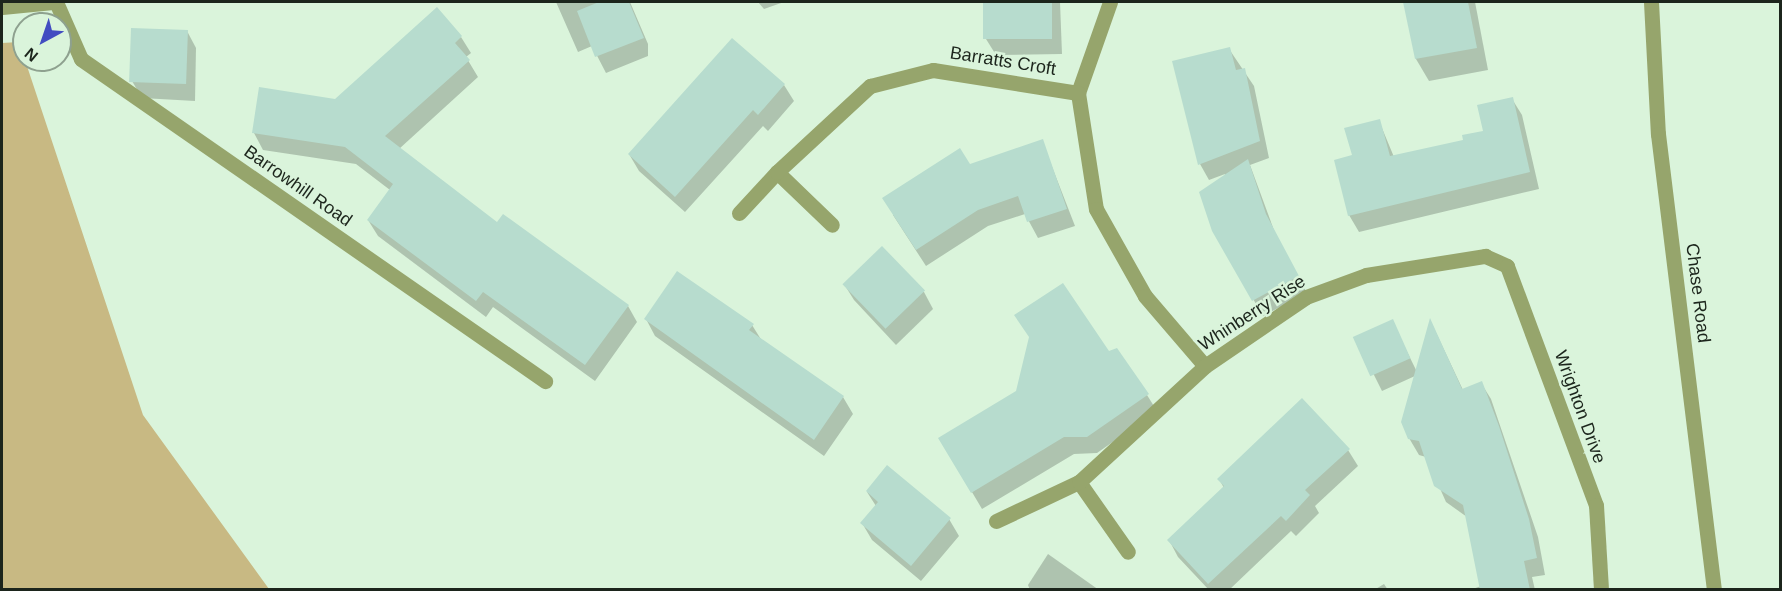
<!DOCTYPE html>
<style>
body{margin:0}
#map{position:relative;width:1782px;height:591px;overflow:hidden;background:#daf4db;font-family:Arial,sans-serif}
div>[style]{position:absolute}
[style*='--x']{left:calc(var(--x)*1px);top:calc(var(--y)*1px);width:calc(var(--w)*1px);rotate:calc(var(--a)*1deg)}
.green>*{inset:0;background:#c8b983}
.shadow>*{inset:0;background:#0003}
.building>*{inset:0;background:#b7dcce;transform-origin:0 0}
.minor>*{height:15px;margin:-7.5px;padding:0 7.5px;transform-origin:7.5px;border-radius:7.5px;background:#96a56c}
.tertiary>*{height:15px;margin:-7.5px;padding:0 7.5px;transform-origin:7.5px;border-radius:7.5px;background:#96a56c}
span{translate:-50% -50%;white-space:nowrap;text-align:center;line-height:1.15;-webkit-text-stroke:5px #daf4db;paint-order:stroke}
.street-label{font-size:18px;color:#1c251c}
.frame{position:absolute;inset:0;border:3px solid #1c251c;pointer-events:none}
.north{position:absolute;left:12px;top:12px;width:60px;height:60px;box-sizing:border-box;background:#daf4db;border:2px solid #8ea18f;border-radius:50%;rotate:220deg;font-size:16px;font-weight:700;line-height:24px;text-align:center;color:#1c251c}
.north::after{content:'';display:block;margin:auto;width:21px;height:27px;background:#424cc1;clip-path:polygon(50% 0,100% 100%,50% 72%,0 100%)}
</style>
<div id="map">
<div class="green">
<div style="clip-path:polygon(19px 42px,143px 415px,269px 589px,2px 589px,2px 43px)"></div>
</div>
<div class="shadow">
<div style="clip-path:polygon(556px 2px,630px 2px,648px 44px,648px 56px,606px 73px,592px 46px,578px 52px)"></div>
<div style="clip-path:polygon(758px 2px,784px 2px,764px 9px)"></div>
<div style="clip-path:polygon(985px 2px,1060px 2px,1062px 54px,996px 55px,986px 39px)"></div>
<div style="clip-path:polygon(1405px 2px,1475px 2px,1488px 70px,1429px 81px,1416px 59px)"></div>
<div style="clip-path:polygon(187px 31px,196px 48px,195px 101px,142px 98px,132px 81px)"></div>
<div style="clip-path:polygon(461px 37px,471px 53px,466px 57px,478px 77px,399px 149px,498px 224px,628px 306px,637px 322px,595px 381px,493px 307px,486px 317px,378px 236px,368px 220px,390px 190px,356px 164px,263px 150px,254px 133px,335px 101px)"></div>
<div style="clip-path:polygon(1229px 49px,1254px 86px,1269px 158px,1250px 165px,1275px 233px,1307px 293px,1263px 316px,1213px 230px,1225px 174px,1209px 180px,1200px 164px)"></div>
<div style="clip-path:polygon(784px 85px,794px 101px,768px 131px,763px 126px,685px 212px,639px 171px,629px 154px)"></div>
<div style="clip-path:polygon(1512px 99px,1522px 115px,1539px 189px,1359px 232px,1349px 215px,1353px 156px,1379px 121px,1394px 157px,1465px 142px,1485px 132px)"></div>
<div style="clip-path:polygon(1042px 141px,1075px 226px,1038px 238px,1025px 214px,988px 226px,926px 266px,893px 215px,970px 166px)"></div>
<div style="clip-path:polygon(844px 284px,924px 292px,933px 309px,896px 345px,854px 300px)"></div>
<div style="clip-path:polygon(646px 319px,752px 325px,762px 341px,843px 397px,853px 414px,824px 456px,655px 336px)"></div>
<div style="clip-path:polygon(1392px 321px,1417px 372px,1431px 322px,1463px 390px,1481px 383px,1491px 399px,1538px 537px,1545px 575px,1532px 577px,1535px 590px,1470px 590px,1481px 586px,1467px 517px,1446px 502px,1426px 457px,1419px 455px,1409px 438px,1415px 376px,1382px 391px,1355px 337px)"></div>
<div style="clip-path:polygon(1109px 353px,1147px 395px,1157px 411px,1097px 453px,1074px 454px,982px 509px,940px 438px)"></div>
<div style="clip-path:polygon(1348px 450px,1358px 466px,1315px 506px,1319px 513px,1296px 536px,1291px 531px,1229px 590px,1209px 590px,1178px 557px,1169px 540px,1224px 488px,1219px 479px)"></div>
<div style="clip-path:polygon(867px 492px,949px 519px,959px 536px,921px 581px,872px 540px,862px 523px,876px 506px)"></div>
<div style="clip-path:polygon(1048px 554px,1099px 590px,1030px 590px,1028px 585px)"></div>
<div style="clip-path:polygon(1384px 584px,1388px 590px,1374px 590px)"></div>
</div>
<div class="building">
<div style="clip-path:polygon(599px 2px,629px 2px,644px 38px,595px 57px,577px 11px)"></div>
<div style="left:983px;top:2px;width:69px;height:37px"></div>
<div style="clip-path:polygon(1403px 2px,1468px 2px,1477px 48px,1415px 59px)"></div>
<div style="clip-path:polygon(437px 7px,462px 36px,455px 43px,470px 60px,385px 136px,497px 222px,503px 214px,629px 305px,585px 365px,483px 292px,476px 301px,367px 220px,393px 184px,345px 147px,252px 133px,259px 87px,335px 99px)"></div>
<div style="left:131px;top:28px;width:57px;height:54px;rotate:2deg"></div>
<div style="clip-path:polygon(732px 38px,785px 84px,758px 115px,753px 110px,675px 197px,628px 154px)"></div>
<div style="clip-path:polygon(1230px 47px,1236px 70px,1245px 68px,1260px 141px,1198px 165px,1172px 61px)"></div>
<div style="clip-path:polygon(1513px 97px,1530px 172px,1348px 216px,1334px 160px,1352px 155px,1344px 128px,1380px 119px,1390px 156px,1463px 140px,1462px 135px,1483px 131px,1477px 105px)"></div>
<div style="clip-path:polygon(1043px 139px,1067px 209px,1027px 222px,1018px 196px,978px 210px,916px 250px,882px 198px,960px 148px,970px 164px)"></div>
<div style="clip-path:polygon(1248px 159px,1266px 214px,1299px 276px,1252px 301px,1212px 231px,1199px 192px)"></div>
<div style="left:882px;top:246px;width:62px;height:55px;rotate:46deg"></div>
<div style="clip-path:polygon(677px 271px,754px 324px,749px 330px,844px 396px,814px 440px,644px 319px)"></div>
<div style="clip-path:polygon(1063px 283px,1109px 351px,1117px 348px,1149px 394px,1087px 437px,1064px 437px,971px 493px,938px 438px,1016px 391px,1029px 337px,1014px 315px)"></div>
<div style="clip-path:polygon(1430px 318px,1462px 389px,1482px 381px,1499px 426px,1529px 519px,1537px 558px,1524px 561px,1530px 590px,1480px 590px,1463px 505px,1434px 486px,1419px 441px,1408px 439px,1401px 422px)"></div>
<div style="left:1393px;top:319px;width:43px;height:44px;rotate:66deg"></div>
<div style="clip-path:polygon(1302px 398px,1350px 449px,1305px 490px,1310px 495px,1286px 521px,1281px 516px,1208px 584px,1167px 540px,1224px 486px,1217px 479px)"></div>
<div style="clip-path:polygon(887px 465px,951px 518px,911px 566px,860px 523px,878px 502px,866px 491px)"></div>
</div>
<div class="minor">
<div style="--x:56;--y:2;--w:62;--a:66.3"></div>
<div style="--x:81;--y:59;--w:565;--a:34.76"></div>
<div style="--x:1110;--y:2;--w:96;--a:109.4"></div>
<div style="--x:1078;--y:93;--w:117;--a:81.2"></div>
<div style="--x:1096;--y:209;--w:100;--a:60.6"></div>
<div style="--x:1145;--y:296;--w:92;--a:49.4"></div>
<div style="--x:1651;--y:2;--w:132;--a:87"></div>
<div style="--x:1658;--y:134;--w:459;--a:83"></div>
<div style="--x:777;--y:172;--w:76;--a:43.9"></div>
<div style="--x:739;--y:213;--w:56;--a:-47.2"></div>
<div style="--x:777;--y:172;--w:127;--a:-42.8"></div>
<div style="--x:870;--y:86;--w:65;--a:-14.3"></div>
<div style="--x:933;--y:70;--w:147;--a:9"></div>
<div style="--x:1079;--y:482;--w:85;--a:55"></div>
<div style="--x:996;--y:521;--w:92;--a:-25.2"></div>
<div style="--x:1079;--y:482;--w:171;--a:-42.6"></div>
<div style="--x:1205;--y:366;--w:122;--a:-34.3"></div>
<div style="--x:1306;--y:297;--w:64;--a:-20.1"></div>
<div style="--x:1366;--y:275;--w:121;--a:-9.1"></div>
<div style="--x:1485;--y:256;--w:24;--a:24"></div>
<div style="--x:1507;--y:266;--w:255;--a:69.6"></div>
<div style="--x:1596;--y:505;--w:85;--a:86.6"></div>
</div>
<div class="tertiary">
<div style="--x:2;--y:7;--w:51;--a:-5.6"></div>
</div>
<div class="street-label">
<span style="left:1003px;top:61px;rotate:9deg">Barratts Croft</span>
<span style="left:298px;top:186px;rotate:35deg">Barrowhill Road</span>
<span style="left:1698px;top:293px;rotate:83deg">Chase Road</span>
<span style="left:1252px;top:313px;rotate:-33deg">Whinberry Rise</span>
<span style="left:1580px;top:407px;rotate:70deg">Wrighton Drive</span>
</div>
<div class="frame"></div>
<div class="north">N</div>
</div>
